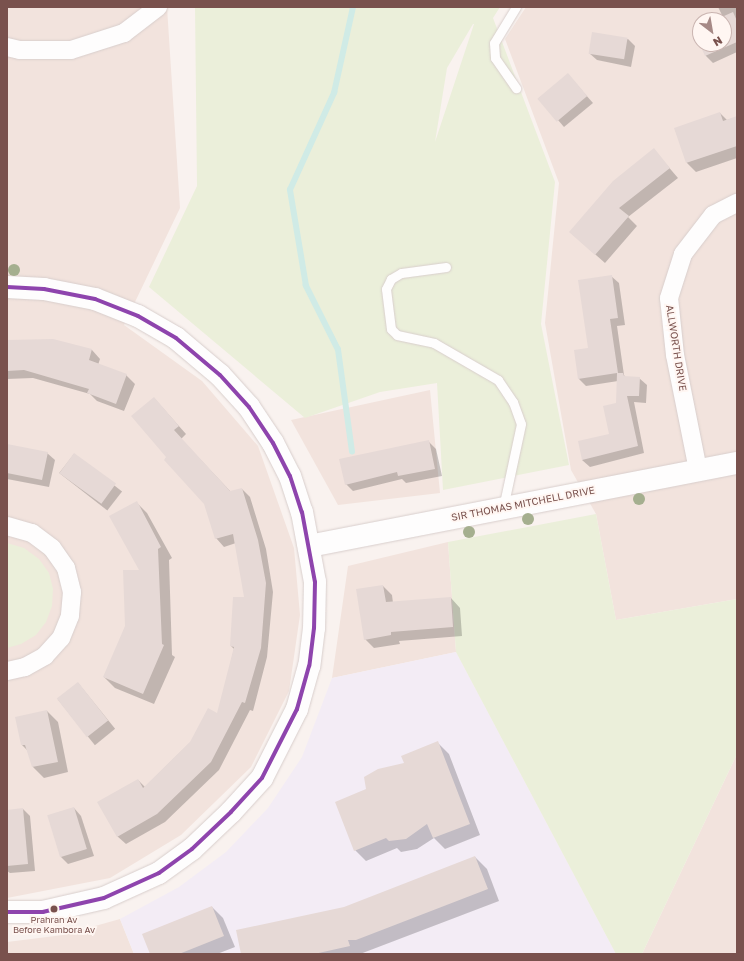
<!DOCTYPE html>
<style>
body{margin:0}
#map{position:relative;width:744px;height:961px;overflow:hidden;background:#f9f2ef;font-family:"Golos Text",sans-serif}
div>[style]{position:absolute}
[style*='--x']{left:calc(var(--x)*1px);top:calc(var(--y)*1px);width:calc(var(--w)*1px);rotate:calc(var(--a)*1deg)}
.residential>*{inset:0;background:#f2e3dd}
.education>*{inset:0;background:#f3ecf5}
.green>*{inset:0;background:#ebefda}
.shadow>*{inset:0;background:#0003;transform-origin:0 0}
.stream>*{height:5.5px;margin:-2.75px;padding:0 2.75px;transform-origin:2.75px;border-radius:2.75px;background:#d0ebe6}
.building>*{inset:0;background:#e6d9d6;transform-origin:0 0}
.roads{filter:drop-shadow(0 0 1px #d8cecc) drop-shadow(0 0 1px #d8cecc)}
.service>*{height:9px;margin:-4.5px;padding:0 4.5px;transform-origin:4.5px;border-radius:4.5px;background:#fefdfd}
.minor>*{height:18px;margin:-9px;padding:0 9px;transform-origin:9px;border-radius:9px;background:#fefdfd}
.tertiary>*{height:22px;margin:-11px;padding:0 11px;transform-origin:11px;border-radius:11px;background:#fefdfd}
.bus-1>*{height:4px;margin:-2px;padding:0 2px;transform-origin:2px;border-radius:2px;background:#8e44ad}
.trees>*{width:12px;height:12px;margin:-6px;border-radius:50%;background:#a5af8f}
.dots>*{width:11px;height:11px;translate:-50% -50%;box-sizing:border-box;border:2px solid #fff6f2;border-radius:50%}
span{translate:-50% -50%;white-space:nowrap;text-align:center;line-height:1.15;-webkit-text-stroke:3.5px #fff6f2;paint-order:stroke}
.bus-label{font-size:9px;color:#79514d}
.street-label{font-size:10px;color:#79514d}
.frame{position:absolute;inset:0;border:8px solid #79514d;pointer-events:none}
.north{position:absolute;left:692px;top:12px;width:40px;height:40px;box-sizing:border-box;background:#fff6f2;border:1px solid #c9b4b0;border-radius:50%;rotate:149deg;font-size:11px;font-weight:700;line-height:16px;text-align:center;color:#79514d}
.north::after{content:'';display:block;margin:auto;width:14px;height:18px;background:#a68986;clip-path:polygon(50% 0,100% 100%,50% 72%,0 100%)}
</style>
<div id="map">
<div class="residential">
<div style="clip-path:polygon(7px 7px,167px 7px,180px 208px,124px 325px,202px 381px,258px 446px,294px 548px,300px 615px,289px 691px,251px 767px,181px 835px,110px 878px,7px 898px)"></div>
<div style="clip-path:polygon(evenodd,526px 7px,737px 7px,737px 599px,616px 620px,596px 514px,571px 470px,545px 323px,559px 183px,505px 39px,526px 7px,700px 20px,724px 20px,724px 44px,700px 44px,700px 20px)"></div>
<div style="clip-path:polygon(430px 390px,440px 493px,338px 505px,291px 420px)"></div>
<div style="clip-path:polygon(448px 542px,456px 652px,332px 678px,348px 566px)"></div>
<div style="clip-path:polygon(737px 754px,737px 954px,642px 954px)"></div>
<div style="clip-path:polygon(120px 919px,134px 954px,7px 954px,7px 942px,63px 935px)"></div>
</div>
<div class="education">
<div style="clip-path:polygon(456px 652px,616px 954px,134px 954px,120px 919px,179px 887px,226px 852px,268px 808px,302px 757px,332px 678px)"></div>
</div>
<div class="green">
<div style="clip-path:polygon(evenodd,195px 7px,500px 7px,493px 18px,555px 182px,541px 324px,569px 465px,443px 490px,437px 383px,380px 392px,305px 418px,149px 287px,197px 186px,195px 7px,473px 24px,474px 24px,435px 142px,447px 68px,473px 24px)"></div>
<div style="clip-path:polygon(596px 514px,616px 620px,737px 599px,737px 754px,642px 954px,616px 954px,456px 652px,448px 542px)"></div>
<div style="clip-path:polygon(7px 543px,24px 548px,39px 559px,49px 573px,53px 589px,52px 606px,46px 622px,36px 635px,21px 644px,7px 648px)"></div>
</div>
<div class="shadow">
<div style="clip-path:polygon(718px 7px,737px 7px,737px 52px,713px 63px,706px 56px,700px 44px,724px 44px,724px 20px,717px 20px,723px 17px)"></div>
<div style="clip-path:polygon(628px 39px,635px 46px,631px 67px,597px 60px,589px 53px)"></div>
<div style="clip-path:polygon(570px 77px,593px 103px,564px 127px,539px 98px)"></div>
<div style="clip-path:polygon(720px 113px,727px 120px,737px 117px,737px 158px,696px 172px,687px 163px,675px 129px)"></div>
<div style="clip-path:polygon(654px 150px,678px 178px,628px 217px,637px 226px,605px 263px,570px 232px)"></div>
<div style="clip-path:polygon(611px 276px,619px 283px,625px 325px,617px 326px,624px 375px,626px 378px,639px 378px,647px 385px,646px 403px,634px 402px,644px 453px,590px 467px,582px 460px,610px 435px,617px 404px,618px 381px,586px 386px,579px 379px)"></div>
<div style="clip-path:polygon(53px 340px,92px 350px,100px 359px,98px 365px,126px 375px,135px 384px,124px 411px,97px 401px,90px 394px,33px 378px,7px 379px,7px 341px)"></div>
<div style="clip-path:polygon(154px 398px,186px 434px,181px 439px,231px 492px,242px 489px,250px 497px,266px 549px,273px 592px,267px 657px,253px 711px,250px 710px,219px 770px,165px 822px,126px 844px,117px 836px,138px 780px,145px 787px,218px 715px,234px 649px,231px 646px,245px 598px,236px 543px,224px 547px,216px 538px,205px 504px,168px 457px)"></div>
<div style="clip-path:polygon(429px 442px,436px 449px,442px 476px,406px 483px,402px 479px,353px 491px,346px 484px)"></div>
<div style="clip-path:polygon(7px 445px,47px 453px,55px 460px,49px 487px,7px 479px)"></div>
<div style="left:74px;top:454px;width:61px;height:24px;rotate:38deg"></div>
<div style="clip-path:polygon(136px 502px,147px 513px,172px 558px,169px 560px,172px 655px,175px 657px,154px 704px,115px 688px,104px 677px,126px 626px,140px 571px)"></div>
<div style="clip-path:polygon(383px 586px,392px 595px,393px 603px,451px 598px,460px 608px,462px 636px,399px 641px,400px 644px,374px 648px,365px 639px)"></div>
<div style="left:78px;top:683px;width:59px;height:26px;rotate:51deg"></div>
<div style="clip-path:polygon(47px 711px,58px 722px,68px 772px,44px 778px,33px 767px,28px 751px,22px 745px)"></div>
<div style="clip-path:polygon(438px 743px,449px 754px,480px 835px,445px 849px,434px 838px,417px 849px,401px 852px,397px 848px,366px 861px,355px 850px,367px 790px)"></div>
<div style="clip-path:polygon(74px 808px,81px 816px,94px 856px,68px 864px,61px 857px)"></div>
<div style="clip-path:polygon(23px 809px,30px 816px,35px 871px,10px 873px,7px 871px,7px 811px)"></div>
<div style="clip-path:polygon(475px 857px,487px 869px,499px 901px,360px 954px,242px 954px,344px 908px)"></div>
<div style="clip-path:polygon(212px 907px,223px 918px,235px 947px,217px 954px,151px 954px)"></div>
</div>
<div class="stream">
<div style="--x:352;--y:452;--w:103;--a:-97.8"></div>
<div style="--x:338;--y:350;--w:72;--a:-116.6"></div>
<div style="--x:306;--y:286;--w:97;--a:-99.5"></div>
<div style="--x:290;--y:190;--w:107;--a:-65.6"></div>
<div style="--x:334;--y:93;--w:88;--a:-77.5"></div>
</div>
<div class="building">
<div style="clip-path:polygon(733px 12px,737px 21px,737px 42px,705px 56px,693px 30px,700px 27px,700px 44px,724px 44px,724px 20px,715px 20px)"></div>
<div style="left:592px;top:32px;width:36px;height:22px;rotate:9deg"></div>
<div style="left:568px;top:73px;width:30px;height:40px;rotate:50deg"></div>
<div style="clip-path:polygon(720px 112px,723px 121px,737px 116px,737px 146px,686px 163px,674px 128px)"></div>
<div style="clip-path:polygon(654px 148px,670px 168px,619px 208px,629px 216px,595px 255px,569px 232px,613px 181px)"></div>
<div style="clip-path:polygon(612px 275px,618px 318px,610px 319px,618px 373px,623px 373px,624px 376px,640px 377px,639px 396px,627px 396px,638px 446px,582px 460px,578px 441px,609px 434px,603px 406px,616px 403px,617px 373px,578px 379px,574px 350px,588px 348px,578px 280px)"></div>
<div style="clip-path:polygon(53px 339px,92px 349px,89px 360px,127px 374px,116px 404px,87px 393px,89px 389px,24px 370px,7px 371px,7px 340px)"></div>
<div style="clip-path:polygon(154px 397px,179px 426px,174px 430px,230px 491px,242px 488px,258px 540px,266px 583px,261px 648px,245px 703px,242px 702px,211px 762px,157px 814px,117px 837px,97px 802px,138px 779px,143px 788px,190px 742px,208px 708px,217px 713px,234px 647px,230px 646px,233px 597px,244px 597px,233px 534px,215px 539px,204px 504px,164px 460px,166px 457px,131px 416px)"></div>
<div style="clip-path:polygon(429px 440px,435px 469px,398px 476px,397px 472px,345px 485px,339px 459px)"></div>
<div style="clip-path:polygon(7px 444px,48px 452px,42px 480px,7px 473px)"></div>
<div style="left:74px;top:453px;width:52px;height:25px;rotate:36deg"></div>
<div style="clip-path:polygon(137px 501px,161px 547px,158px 549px,162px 644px,164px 645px,143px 694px,103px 677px,125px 626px,123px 570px,139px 570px,109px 516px)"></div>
<div style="clip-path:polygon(383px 585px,386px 602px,451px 597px,453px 627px,391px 632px,391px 635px,364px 640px,356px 589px)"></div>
<div style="left:78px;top:682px;width:49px;height:27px;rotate:52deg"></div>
<div style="clip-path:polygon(47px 710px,58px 762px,32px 767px,25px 745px,21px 745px,15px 717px)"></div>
<div style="clip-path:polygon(438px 741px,470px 824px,433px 838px,427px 824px,406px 839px,389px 841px,386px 838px,354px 851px,335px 802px,366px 789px,364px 777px,378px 769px,404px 763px,401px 756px)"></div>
<div style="left:74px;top:807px;width:44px;height:28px;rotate:73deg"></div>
<div style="clip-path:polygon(23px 808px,28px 864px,7px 866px,7px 810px)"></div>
<div style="clip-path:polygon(475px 856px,488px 889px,356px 940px,348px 940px,350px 946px,314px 954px,241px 954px,236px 930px,344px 907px)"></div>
<div style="clip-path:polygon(212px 906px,224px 936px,179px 954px,150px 954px,142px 934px)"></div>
</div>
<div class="roads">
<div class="service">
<div style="--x:516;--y:7;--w:42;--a:121.4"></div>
<div style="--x:494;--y:43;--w:15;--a:86"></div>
<div style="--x:495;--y:58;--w:37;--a:55"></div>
<div style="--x:446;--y:267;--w:45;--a:172.4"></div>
<div style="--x:401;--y:273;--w:12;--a:149"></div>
<div style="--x:391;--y:279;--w:11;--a:117"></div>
<div style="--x:386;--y:289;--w:40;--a:82.9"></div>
<div style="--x:391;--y:329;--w:8;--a:45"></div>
<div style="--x:397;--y:335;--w:38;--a:12"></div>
<div style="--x:434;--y:343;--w:74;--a:30"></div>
<div style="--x:498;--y:380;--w:27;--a:56"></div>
<div style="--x:513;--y:402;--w:23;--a:70"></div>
<div style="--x:521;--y:424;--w:86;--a:102.1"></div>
</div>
<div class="minor">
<div style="--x:7;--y:47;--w:13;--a:13"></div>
<div style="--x:20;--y:50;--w:51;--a:0"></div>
<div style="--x:71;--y:50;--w:56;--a:-17.8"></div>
<div style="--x:124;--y:33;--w:43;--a:-37.4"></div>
<div style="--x:698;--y:470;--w:117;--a:-101.3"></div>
<div style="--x:675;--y:355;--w:57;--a:-96"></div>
<div style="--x:669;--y:298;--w:46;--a:-72.3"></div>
<div style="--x:683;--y:254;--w:49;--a:-52.4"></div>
<div style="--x:713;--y:215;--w:27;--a:-27"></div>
<div style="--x:7;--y:526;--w:26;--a:16"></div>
<div style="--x:32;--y:533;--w:25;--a:37"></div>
<div style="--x:52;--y:548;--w:24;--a:55"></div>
<div style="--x:66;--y:568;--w:25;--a:76"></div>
<div style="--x:72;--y:592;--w:24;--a:95"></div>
<div style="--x:70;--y:616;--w:24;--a:112"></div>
<div style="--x:61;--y:638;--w:24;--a:132"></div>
<div style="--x:45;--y:656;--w:23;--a:151"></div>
<div style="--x:25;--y:667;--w:18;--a:167"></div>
</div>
<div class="tertiary">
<div style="--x:7;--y:287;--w:37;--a:3"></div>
<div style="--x:44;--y:289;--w:52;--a:11.1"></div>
<div style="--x:95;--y:299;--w:46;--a:21.6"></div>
<div style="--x:138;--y:316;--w:44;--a:30.1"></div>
<div style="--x:176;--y:338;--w:57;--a:40.1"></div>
<div style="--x:220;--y:375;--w:43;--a:47.8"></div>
<div style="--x:249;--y:407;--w:43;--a:56.3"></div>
<div style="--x:273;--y:443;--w:37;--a:63"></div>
<div style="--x:290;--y:476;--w:38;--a:72"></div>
<div style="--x:302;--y:512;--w:71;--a:79.5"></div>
<div style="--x:315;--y:582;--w:46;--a:91.2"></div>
<div style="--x:314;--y:628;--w:38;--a:97"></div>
<div style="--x:309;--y:666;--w:45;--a:105.6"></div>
<div style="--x:297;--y:709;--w:77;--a:116.9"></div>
<div style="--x:262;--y:778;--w:46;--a:132.4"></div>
<div style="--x:231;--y:812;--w:54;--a:136.5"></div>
<div style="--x:192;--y:849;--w:41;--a:144"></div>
<div style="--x:159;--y:873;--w:60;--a:155.6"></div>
<div style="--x:104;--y:898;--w:63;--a:167.1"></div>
<div style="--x:43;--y:912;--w:36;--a:180"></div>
<div style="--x:309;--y:546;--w:436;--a:-11"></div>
</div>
</div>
<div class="bus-1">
<div style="--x:7;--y:287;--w:37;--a:3"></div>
<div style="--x:44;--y:289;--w:52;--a:11.1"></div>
<div style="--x:95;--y:299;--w:46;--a:21.6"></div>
<div style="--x:138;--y:316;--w:44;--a:30.1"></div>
<div style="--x:176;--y:338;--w:57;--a:40.1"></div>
<div style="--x:220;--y:375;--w:43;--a:47.8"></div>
<div style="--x:249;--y:407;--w:43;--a:56.3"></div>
<div style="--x:273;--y:443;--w:37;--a:63"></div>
<div style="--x:290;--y:476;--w:38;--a:72"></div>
<div style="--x:302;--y:512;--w:71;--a:79.5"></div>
<div style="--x:315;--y:582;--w:46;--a:91.2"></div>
<div style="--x:314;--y:628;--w:38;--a:97"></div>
<div style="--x:309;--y:666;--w:45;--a:105.6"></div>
<div style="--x:297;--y:709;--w:77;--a:116.9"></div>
<div style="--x:262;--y:778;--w:46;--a:132.4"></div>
<div style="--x:231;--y:812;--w:54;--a:136.5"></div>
<div style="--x:192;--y:849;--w:41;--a:144"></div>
<div style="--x:159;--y:873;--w:60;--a:155.6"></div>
<div style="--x:104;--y:898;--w:63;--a:167.1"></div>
<div style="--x:43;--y:912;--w:36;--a:180"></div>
</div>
<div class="trees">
<div style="left:14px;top:270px"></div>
<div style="left:639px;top:499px"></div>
<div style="left:528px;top:519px"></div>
<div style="left:469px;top:532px"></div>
</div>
<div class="dots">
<div style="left:54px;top:909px;background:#79514d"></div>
</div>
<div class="bus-label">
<span style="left:54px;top:925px">Prahran Av<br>Before Kambora Av</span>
</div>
<div class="street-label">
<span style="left:676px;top:348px;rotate:81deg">ALLWORTH DRIVE</span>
<span style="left:523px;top:504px;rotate:-11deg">SIR THOMAS MITCHELL DRIVE</span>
</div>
<div class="frame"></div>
<div class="north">N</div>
</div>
